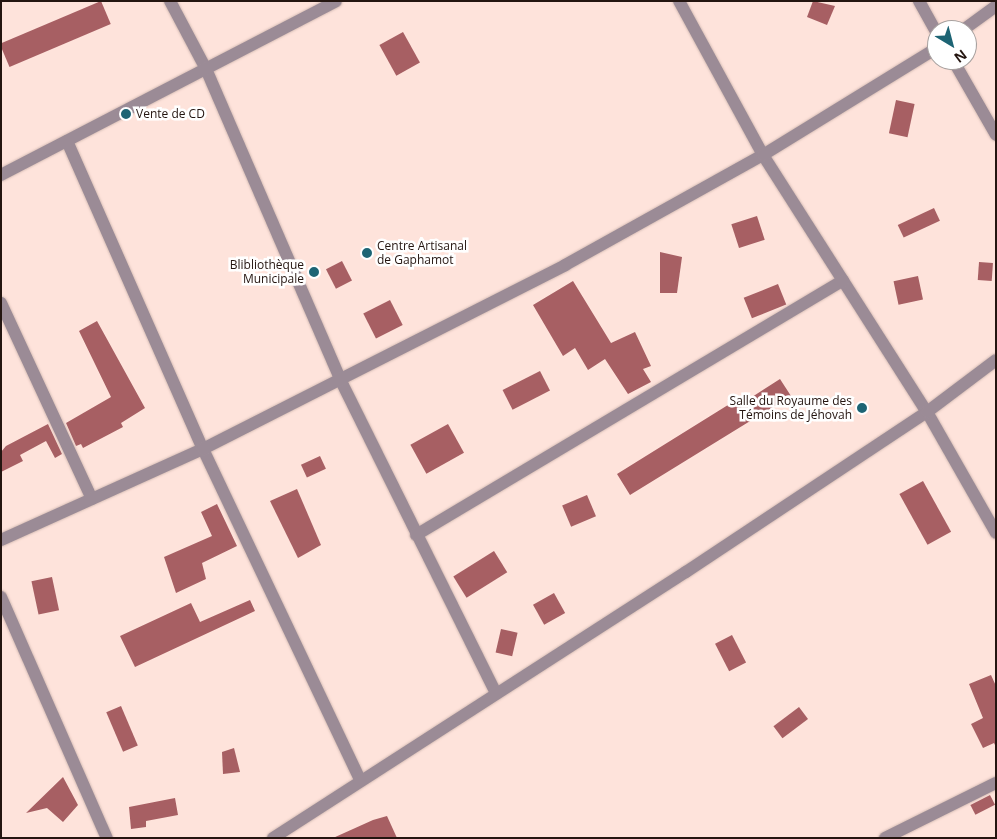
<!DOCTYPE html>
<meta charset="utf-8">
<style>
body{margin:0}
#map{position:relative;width:997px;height:839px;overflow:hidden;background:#fee3db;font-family:"Open Sans",sans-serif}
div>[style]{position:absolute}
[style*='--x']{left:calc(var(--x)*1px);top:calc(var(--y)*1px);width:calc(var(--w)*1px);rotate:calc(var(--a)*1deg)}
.building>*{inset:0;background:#a75f63;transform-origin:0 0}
.roads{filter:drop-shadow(0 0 1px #d7beb6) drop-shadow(0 0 1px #d7beb6)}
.minor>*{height:12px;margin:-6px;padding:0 6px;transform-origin:6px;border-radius:6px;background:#9b8b96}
.dots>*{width:14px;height:14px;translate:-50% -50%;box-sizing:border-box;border:2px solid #fff;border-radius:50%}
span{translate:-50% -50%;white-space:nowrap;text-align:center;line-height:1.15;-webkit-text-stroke:5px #fff;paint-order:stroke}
.poi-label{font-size:12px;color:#241510}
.left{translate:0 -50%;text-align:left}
.right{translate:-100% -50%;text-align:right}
.frame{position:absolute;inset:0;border:2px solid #241510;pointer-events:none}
.north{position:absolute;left:927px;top:20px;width:50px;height:50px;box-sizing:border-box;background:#fff;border:1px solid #a7a19f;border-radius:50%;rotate:143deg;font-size:14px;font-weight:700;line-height:20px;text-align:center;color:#241510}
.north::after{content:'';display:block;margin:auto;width:18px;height:22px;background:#1d6474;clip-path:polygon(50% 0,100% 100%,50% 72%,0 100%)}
</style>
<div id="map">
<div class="building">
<div style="left:101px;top:1px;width:25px;height:110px;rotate:67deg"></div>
<div style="clip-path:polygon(813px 1px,835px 6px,827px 25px,807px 17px)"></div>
<div style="left:403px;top:32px;width:35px;height:27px;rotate:61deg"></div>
<div style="left:896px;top:100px;width:19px;height:34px;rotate:12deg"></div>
<div style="left:934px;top:208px;width:14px;height:40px;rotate:65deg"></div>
<div style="left:757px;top:216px;width:25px;height:27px;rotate:72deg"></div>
<div style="clip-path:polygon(660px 252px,682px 257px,677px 293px,660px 293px)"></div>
<div style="left:342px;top:261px;width:22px;height:18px;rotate:63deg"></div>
<div style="left:979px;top:262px;width:14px;height:18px;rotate:4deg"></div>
<div style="left:918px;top:276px;width:24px;height:25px;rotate:78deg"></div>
<div style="clip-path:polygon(573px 281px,611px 343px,635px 332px,651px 366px,643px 369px,651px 382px,628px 394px,605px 359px,588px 370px,575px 348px,563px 356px,533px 305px)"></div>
<div style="left:778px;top:284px;width:22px;height:37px;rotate:68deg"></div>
<div style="left:390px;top:300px;width:28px;height:30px;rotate:63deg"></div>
<div style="clip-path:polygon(97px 321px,145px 408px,121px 423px,123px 427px,83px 448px,81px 444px,76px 446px,66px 423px,111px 397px,79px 331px)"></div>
<div style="left:540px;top:371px;width:22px;height:42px;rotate:63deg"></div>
<div style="clip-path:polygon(780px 379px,791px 396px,630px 495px,617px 474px,736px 400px,738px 406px)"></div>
<div style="clip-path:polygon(48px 424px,62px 454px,55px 458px,46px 441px,20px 455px,23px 461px,1px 472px,1px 452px,6px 446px)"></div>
<div style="left:448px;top:424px;width:33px;height:43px;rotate:61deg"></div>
<div style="left:320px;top:456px;width:14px;height:21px;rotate:65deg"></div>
<div style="left:923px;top:481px;width:58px;height:27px;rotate:61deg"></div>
<div style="clip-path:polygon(297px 489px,321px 545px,298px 558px,270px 501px)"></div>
<div style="left:587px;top:495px;width:23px;height:27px;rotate:67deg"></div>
<div style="clip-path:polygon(217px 504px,237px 546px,202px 563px,206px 579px,176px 593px,164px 557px,212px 536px,201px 512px)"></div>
<div style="left:494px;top:551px;width:25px;height:48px;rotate:58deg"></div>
<div style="left:52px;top:577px;width:34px;height:21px;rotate:78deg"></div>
<div style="left:554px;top:593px;width:23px;height:24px;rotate:61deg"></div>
<div style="clip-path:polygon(250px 600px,255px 611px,135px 667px,120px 636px,191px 603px,200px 622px)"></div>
<div style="left:501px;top:629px;width:17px;height:24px;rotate:13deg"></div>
<div style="left:732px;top:635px;width:31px;height:19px;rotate:63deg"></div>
<div style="clip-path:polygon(991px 675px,996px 686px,996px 747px,994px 743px,983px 748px,971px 724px,983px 718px,969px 684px)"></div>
<div style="left:121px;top:706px;width:43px;height:16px;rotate:67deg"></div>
<div style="left:799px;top:707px;width:15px;height:32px;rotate:53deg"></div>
<div style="clip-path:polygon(234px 748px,240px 772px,223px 774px,222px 752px)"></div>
<div style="clip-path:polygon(63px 777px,78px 805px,63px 822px,47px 808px,26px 813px)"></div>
<div style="left:990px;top:795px;width:11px;height:22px;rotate:63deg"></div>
<div style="clip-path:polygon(175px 798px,178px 815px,146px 821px,146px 827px,131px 829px,129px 807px)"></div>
<div style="clip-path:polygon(387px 816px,397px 838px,333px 838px,373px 820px)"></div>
</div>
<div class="roads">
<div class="minor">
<div style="--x:170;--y:1;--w:77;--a:62.1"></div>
<div style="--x:206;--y:69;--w:338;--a:66.6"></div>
<div style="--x:340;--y:379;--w:348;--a:63.6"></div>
<div style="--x:679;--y:1;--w:175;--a:61.4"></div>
<div style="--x:763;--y:155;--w:305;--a:57.5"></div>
<div style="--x:927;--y:412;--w:139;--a:60.3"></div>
<div style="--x:919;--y:1;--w:37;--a:61"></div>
<div style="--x:963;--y:30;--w:41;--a:-36"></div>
<div style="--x:953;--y:60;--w:86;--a:60.2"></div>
<div style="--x:67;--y:141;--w:337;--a:66.2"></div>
<div style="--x:203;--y:449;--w:366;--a:64.6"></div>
<div style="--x:1;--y:175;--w:377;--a:-27.4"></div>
<div style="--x:1;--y:303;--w:216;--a:65.1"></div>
<div style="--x:416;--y:535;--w:497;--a:-30.8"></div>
<div style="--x:1;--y:540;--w:222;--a:-24.3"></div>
<div style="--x:203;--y:449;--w:406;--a:-26.9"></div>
<div style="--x:565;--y:265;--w:227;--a:-29.1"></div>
<div style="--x:763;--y:155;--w:204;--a:-31.6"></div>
<div style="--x:1;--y:597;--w:263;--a:66.3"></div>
<div style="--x:273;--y:838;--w:491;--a:-32.8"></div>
<div style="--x:686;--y:572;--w:289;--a:-33.6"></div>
<div style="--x:927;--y:412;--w:86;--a:-37"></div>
<div style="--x:885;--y:838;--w:124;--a:-26.4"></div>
</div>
</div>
<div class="dots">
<div style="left:126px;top:114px;background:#1d6474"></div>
<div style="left:367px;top:253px;background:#1d6474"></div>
<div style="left:314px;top:272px;background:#1d6474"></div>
<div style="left:862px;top:408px;background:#1d6474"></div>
</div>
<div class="poi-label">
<span class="left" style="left:136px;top:114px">Vente de CD</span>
<span class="left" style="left:377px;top:253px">Centre Artisanal<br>de Gaphamot</span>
<span class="right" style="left:304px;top:272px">Blibliothèque<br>Municipale</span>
<span class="right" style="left:852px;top:408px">Salle du Royaume des<br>Témoins de Jéhovah</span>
</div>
<div class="frame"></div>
<div class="north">N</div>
</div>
